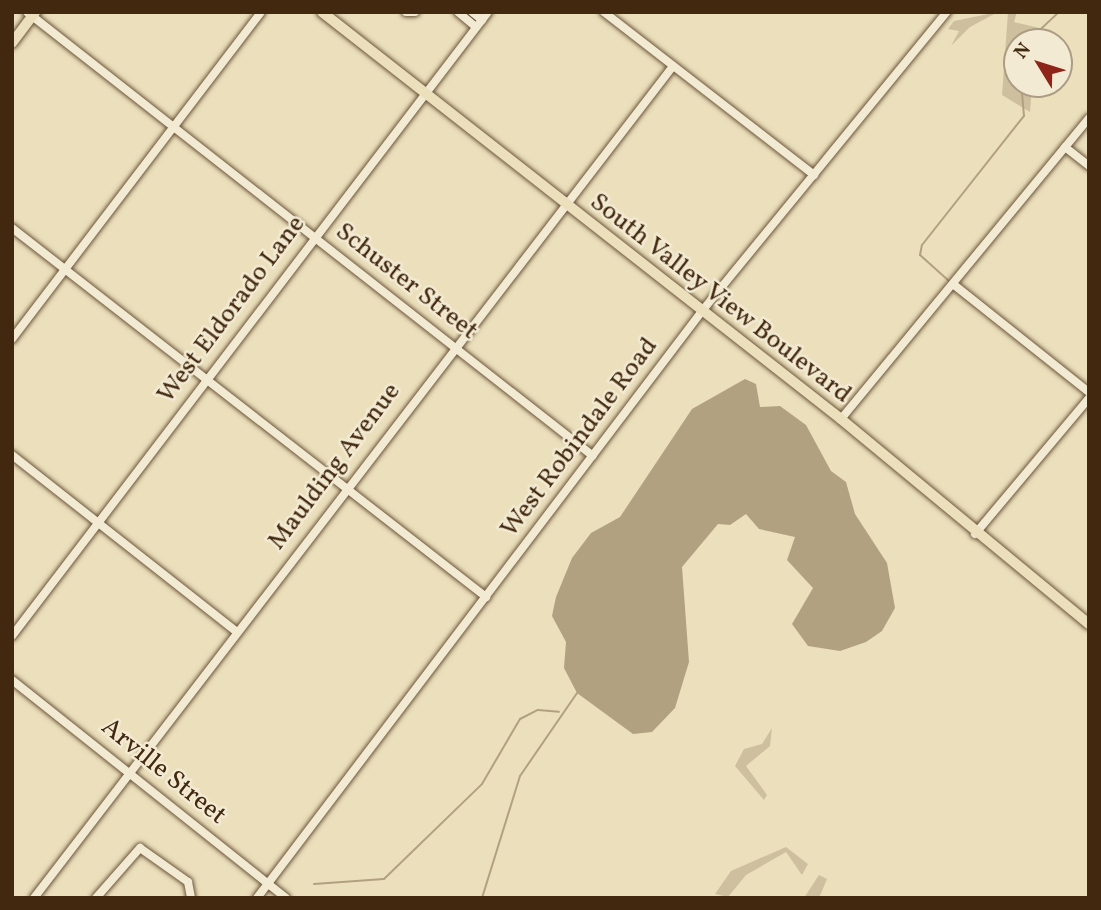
<!DOCTYPE html>
<style>
body{margin:0}
#map{position:relative;width:1101px;height:910px;overflow:hidden;background:#ebdfbc;font-family:Vollkorn,serif}
div>[style]{position:absolute}
[style*='--x']{left:calc(var(--x)*1px);top:calc(var(--y)*1px);width:calc(var(--w)*1px);rotate:calc(var(--a)*1deg)}
.green>*{inset:0;background:#cec09e}
.water>*{inset:0;background:#b2a181}
.stream>*{height:2px;margin:-1px;padding:0 1px;transform-origin:1px;border-radius:1px;background:#b2a181}
.roads{filter:drop-shadow(0 0 2px #6c563a) drop-shadow(0 0 2px #6c563a)}
.minor>*{height:8px;margin:-4px;padding:0 4px;transform-origin:4px;border-radius:4px;background:#f2ead3}
.major>*{height:10px;margin:-5px;padding:0 5px;transform-origin:5px;border-radius:5px;background:#ebdfbc}
span{translate:-50% -50%;white-space:nowrap;text-align:center;line-height:1.15;-webkit-text-stroke:5px #f2ead3;paint-order:stroke}
.street-label{font-size:26px;color:#42280e}
.frame{position:absolute;inset:0;border:14px solid #42280e;pointer-events:none}
.north{position:absolute;left:1003px;top:28px;width:70px;height:70px;box-sizing:border-box;background:#f2ead3;border:2px solid #ac9c84;border-radius:50%;rotate:308deg;font-size:19px;font-weight:700;line-height:28px;text-align:center;color:#42280e}
.north::after{content:'';display:block;margin:auto;width:24px;height:32px;background:#8f2418;clip-path:polygon(50% 0,100% 100%,50% 72%,0 100%)}
</style>
<div id="map">
<div class="green">
<div style="clip-path:polygon(998px 12px,970px 27px,951px 46px,959px 31px,948px 29px,954px 21px)"></div>
<div style="clip-path:polygon(1008px 12px,1017px 12px,1014px 22px,1048px 30px,1040px 42px,1017px 42px,1017px 84px,1032px 84px,1030px 112px,1002px 95px)"></div>
<div style="clip-path:polygon(772px 728px,770px 746px,746px 766px,767px 795px,764px 800px,735px 766px,744px 749px,762px 744px)"></div>
<div style="clip-path:polygon(786px 847px,808px 864px,802px 875px,786px 852px,746px 875px,728px 897px,715px 894px,731px 871px)"></div>
<div style="clip-path:polygon(819px 875px,827px 879px,819px 898px,804px 898px)"></div>
</div>
<div class="water">
<div style="clip-path:polygon(745px 379px,756px 384px,760px 407px,780px 406px,806px 425px,831px 471px,846px 482px,855px 514px,887px 563px,895px 608px,882px 631px,866px 642px,840px 651px,808px 646px,792px 624px,813px 588px,787px 560px,795px 537px,759px 529px,746px 514px,730px 525px,718px 524px,682px 567px,689px 662px,675px 708px,652px 732px,633px 734px,577px 693px,564px 668px,566px 642px,552px 616px,556px 597px,572px 558px,591px 533px,620px 517px,692px 409px)"></div>
</div>
<div class="stream">
<div style="--x:1027;--y:42;--w:44;--a:-43.2"></div>
<div style="--x:949;--y:281;--w:39;--a:-138"></div>
<div style="--x:920;--y:255;--w:10;--a:-79"></div>
<div style="--x:922;--y:245;--w:164;--a:-51.7"></div>
<div style="--x:1024;--y:116;--w:32;--a:-95"></div>
<div style="--x:314;--y:884;--w:70;--a:-4.1"></div>
<div style="--x:384;--y:879;--w:136;--a:-44.1"></div>
<div style="--x:482;--y:784;--w:75;--a:-59.7"></div>
<div style="--x:520;--y:719;--w:20;--a:-27"></div>
<div style="--x:538;--y:710;--w:21;--a:5"></div>
<div style="--x:482;--y:898;--w:128;--a:-72.7"></div>
<div style="--x:520;--y:776;--w:101;--a:-55.5"></div>
</div>
<div class="roads">
<div class="minor">
<div style="--x:27;--y:12;--w:719;--a:38.11"></div>
<div style="--x:406;--y:12;--w:9;--a:0"></div>
<div style="--x:458;--y:12;--w:23;--a:40"></div>
<div style="--x:472;--y:12;--w:13;--a:39"></div>
<div style="--x:604;--y:12;--w:266;--a:37.8"></div>
<div style="--x:1065;--y:147;--w:31;--a:38"></div>
<div style="--x:12;--y:228;--w:601;--a:37.9"></div>
<div style="--x:953;--y:284;--w:174;--a:38.5"></div>
<div style="--x:12;--y:339;--w:411;--a:-52.7"></div>
<div style="--x:841;--y:419;--w:390;--a:-50.5"></div>
<div style="--x:12;--y:455;--w:285;--a:38.2"></div>
<div style="--x:975;--y:534;--w:177;--a:-50"></div>
<div style="--x:12;--y:636;--w:785;--a:-52.66"></div>
<div style="--x:12;--y:680;--w:350;--a:38.5"></div>
<div style="--x:34;--y:898;--w:1049;--a:-52.47"></div>
<div style="--x:96;--y:898;--w:67;--a:-48.7"></div>
<div style="--x:140;--y:848;--w:59;--a:35.3"></div>
<div style="--x:188;--y:882;--w:16;--a:79"></div>
<div style="--x:257;--y:898;--w:737;--a:-52.83"></div>
<div style="--x:702;--y:311;--w:387;--a:-50.7"></div>
</div>
<div class="major">
<div style="--x:322;--y:12;--w:660;--a:38.1"></div>
<div style="--x:841;--y:419;--w:322;--a:39.6"></div>
<div style="--x:12;--y:43;--w:39;--a:-53"></div>
</div>
</div>
<div class="street-label">
<span style="left:406px;top:282px;rotate:38deg">Schuster Street</span>
<span style="left:720px;top:299px;rotate:38deg">South Valley View Boulevard</span>
<span style="left:232px;top:310px;rotate:-53deg">West Eldorado Lane</span>
<span style="left:580px;top:438px;rotate:-53deg">West Robindale Road</span>
<span style="left:335px;top:467px;rotate:-53deg">Maulding Avenue</span>
<span style="left:163px;top:772px;rotate:39deg">Arville Street</span>
</div>
<div class="frame"></div>
<div class="north">N</div>
</div>
